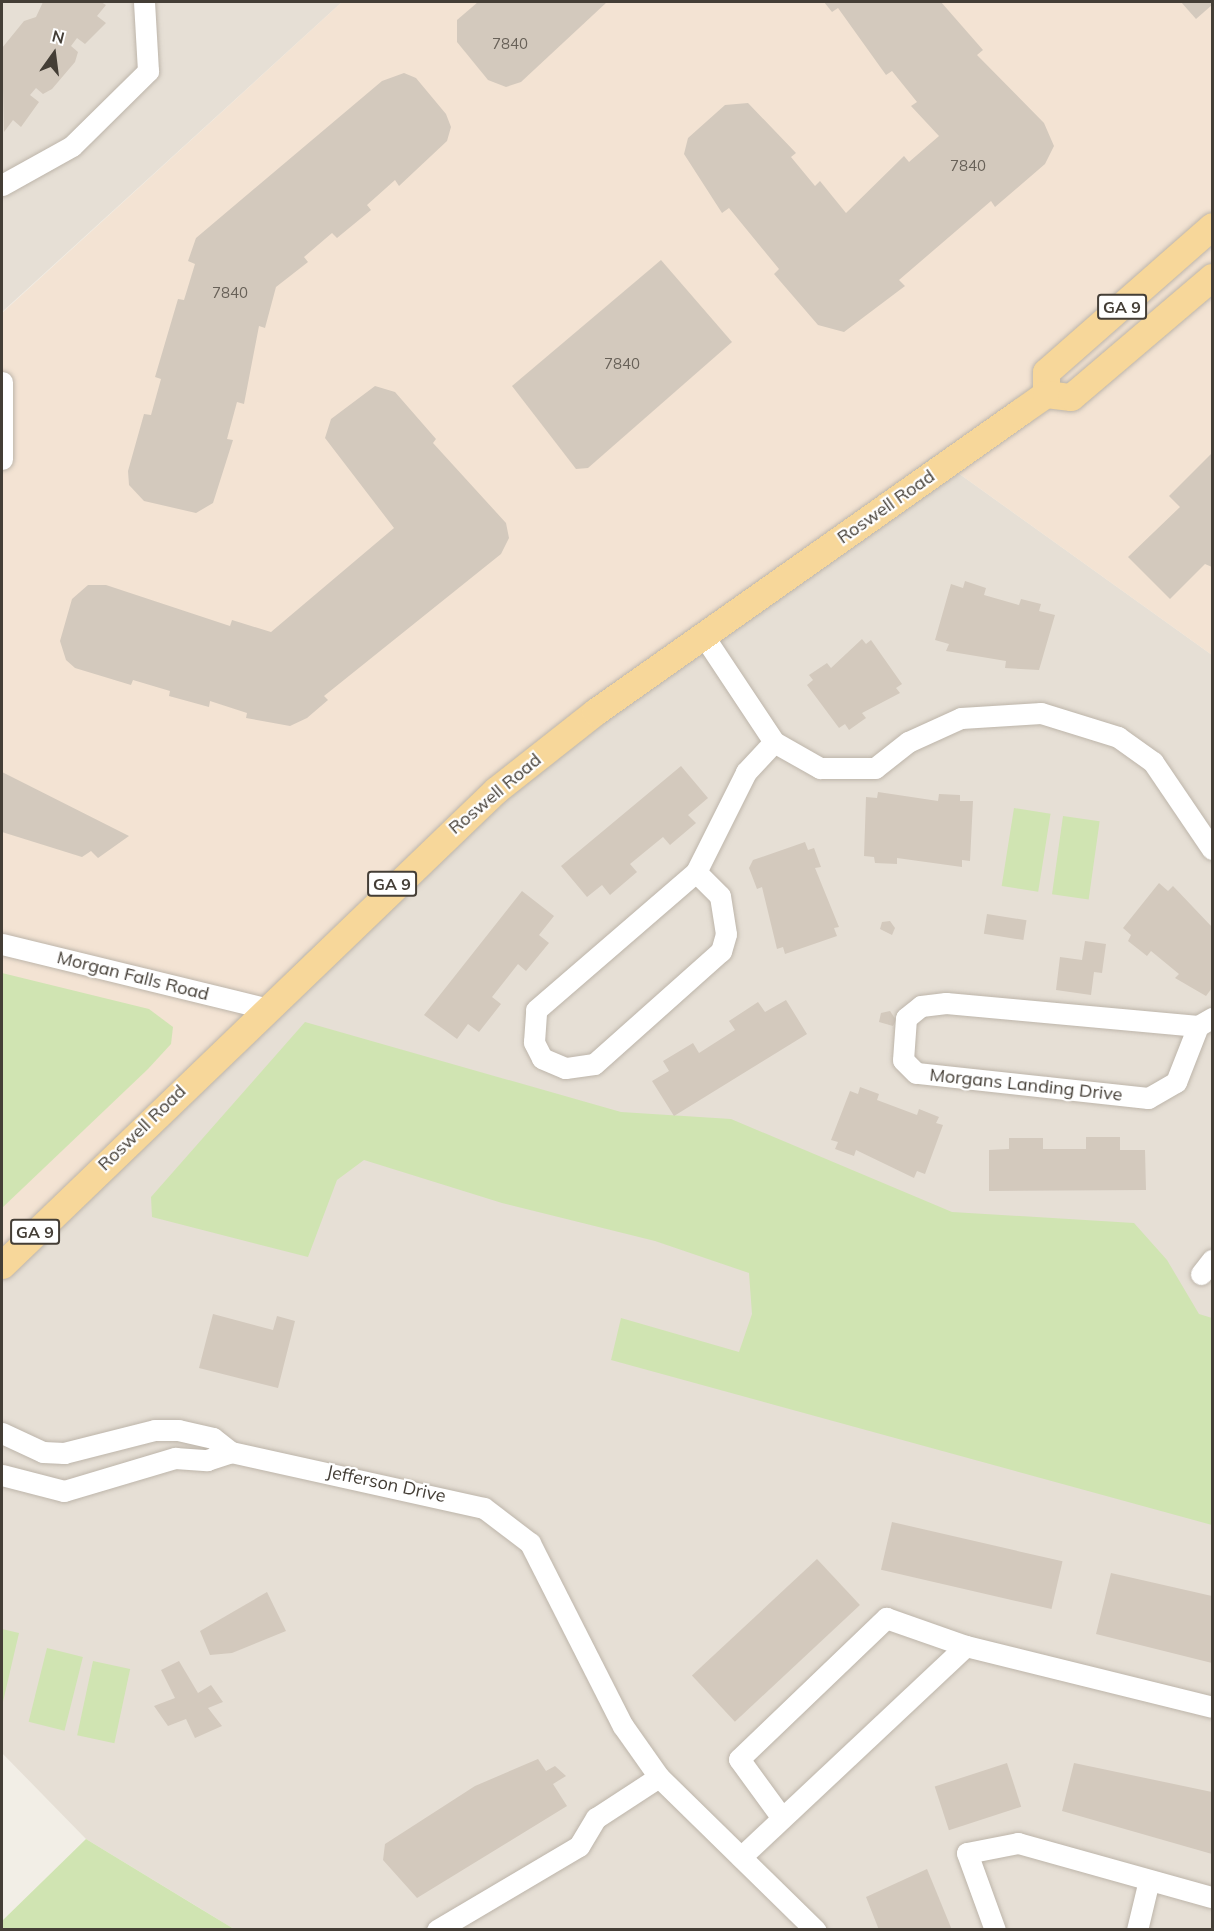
<!DOCTYPE html>
<style>
body{margin:0}
#map{position:relative;width:1214px;height:1931px;overflow:hidden;background:#f2eee6;font-family:Mulish,sans-serif}
div>[style]{position:absolute}
[style*='--x']{left:calc(var(--x)*1px);top:calc(var(--y)*1px);width:calc(var(--w)*1px);rotate:calc(var(--a)*1deg)}
.residential>*{inset:0;background:#e6dfd5}
.commercial>*{inset:0;background:#f3e3d3}
.green>*{inset:0;background:#d0e4b2;transform-origin:0 0}
.building>*{inset:0;background:#d3c9bd;transform-origin:0 0}
.roads{filter:drop-shadow(0 0 2px #bdb5aa) drop-shadow(0 0 2px #bdb5aa)}
.minor>*{height:21px;margin:-10.5px;padding:0 10.5px;transform-origin:10.5px;border-radius:10.5px;background:#fff}
.major>*{height:27px;margin:-13.5px;padding:0 13.5px;transform-origin:13.5px;border-radius:13.5px;background:#f7d79a}
span{translate:-50% -50%;white-space:nowrap;text-align:center;line-height:1.15;-webkit-text-stroke:4.5px #fff;paint-order:stroke}
.number-label{font-size:15px;color:#686158}
.number-label span{-webkit-text-stroke-width:0}
.shield-label span{padding:2px 4px;background:#fff;border:2px solid;border-radius:4px;-webkit-text-stroke-width:0}
.shield-label{font-size:16px;color:#443e36;font-weight:700}
.street-label{font-size:18px;color:#443e36}
.frame{position:absolute;inset:0;border:3px solid #443e36;pointer-events:none}
.north{position:absolute;left:24px;top:24px;width:60px;height:60px;-webkit-text-stroke:4px #fff;paint-order:stroke;rotate:14deg;font-size:16px;font-weight:700;line-height:24px;text-align:center;color:#443e36}
.north::after{content:'';display:block;margin:auto;width:21px;height:27px;background:#443e36;clip-path:polygon(50% 0,100% 100%,50% 72%,0 100%)}
</style>
<div id="map">
<div class="residential">
<div style="clip-path:polygon(2px 2px,342px 2px,2px 312px)"></div>
<div style="clip-path:polygon(933px 455px,1212px 655px,1212px 1929px,234px 1929px,86px 1839px,2px 1753px,2px 1272px,135px 1151px,304px 954px)"></div>
</div>
<div class="commercial">
<div style="clip-path:polygon(342px 2px,1212px 2px,1212px 655px,933px 455px,304px 954px,135px 1151px,2px 1272px,2px 313px)"></div>
</div>
<div class="green">
<div style="left:1014px;top:808px;width:37px;height:79px;rotate:9deg"></div>
<div style="left:1063px;top:816px;width:37px;height:79px;rotate:8deg"></div>
<div style="clip-path:polygon(2px 973px,149px 1009px,173px 1027px,171px 1044px,148px 1069px,2px 1208px)"></div>
<div style="clip-path:polygon(305px 1022px,621px 1112px,731px 1119px,952px 1212px,1134px 1223px,1167px 1260px,1199px 1314px,1212px 1318px,1212px 1525px,611px 1360px,621px 1318px,739px 1352px,752px 1314px,749px 1273px,655px 1241px,502px 1203px,364px 1160px,337px 1180px,308px 1257px,152px 1217px,151px 1197px)"></div>
<div style="clip-path:polygon(2px 1629px,19px 1633px,2px 1706px)"></div>
<div style="left:47px;top:1648px;width:37px;height:76px;rotate:14deg"></div>
<div style="left:93px;top:1661px;width:38px;height:76px;rotate:12deg"></div>
<div style="clip-path:polygon(86px 1839px,196px 1906px,234px 1929px,2px 1929px,2px 1921px)"></div>
</div>
<div class="building">
<div style="clip-path:polygon(43px 2px,101px 2px,106px 5px,97px 16px,106px 23px,85px 44px,77px 38px,71px 46px,78px 52px,75px 62px,52px 89px,43px 94px,36px 88px,30px 95px,39px 102px,21px 127px,13px 120px,4px 132px,2px 48px,24px 21px,36px 17px)"></div>
<div style="clip-path:polygon(478px 2px,607px 2px,521px 82px,506px 87px,488px 80px,457px 42px,457px 20px)"></div>
<div style="clip-path:polygon(824px 2px,941px 2px,983px 50px,977px 55px,1044px 123px,1054px 146px,1045px 164px,995px 207px,991px 201px,899px 280px,905px 286px,844px 332px,818px 325px,774px 274px,779px 269px,729px 208px,722px 213px,684px 154px,688px 138px,725px 105px,748px 103px,796px 153px,791px 157px,815px 186px,820px 181px,846px 213px,904px 156px,909px 162px,939px 136px,911px 106px,917px 102px,892px 71px,886px 75px,838px 8px,832px 12px)"></div>
<div style="clip-path:polygon(1181px 2px,1212px 2px,1212px 5px,1196px 19px)"></div>
<div style="clip-path:polygon(404px 73px,416px 78px,446px 114px,451px 127px,447px 141px,399px 186px,395px 180px,367px 205px,371px 210px,337px 238px,332px 233px,304px 257px,308px 262px,276px 287px,265px 328px,259px 326px,244px 404px,237px 402px,227px 439px,233px 440px,213px 503px,196px 513px,144px 501px,129px 485px,128px 471px,144px 414px,151px 415px,161px 379px,155px 377px,178px 299px,184px 300px,195px 264px,188px 261px,196px 238px,382px 81px)"></div>
<div style="clip-path:polygon(661px 260px,732px 342px,588px 468px,576px 469px,512px 386px)"></div>
<div style="clip-path:polygon(375px 386px,395px 392px,436px 439px,433px 443px,506px 523px,509px 538px,501px 554px,324px 696px,328px 700px,307px 718px,290px 726px,246px 718px,247px 713px,210px 701px,209px 707px,169px 696px,170px 691px,133px 680px,131px 685px,75px 668px,66px 660px,60px 641px,72px 599px,88px 585px,106px 585px,230px 626px,232px 620px,271px 632px,394px 528px,325px 438px,331px 419px)"></div>
<div style="clip-path:polygon(1212px 453px,1212px 567px,1205px 564px,1170px 599px,1128px 557px,1180px 507px,1169px 496px)"></div>
<div style="clip-path:polygon(965px 581px,986px 588px,984px 595px,1019px 605px,1021px 599px,1041px 604px,1039px 611px,1055px 615px,1039px 670px,1005px 668px,1006px 661px,946px 651px,949px 644px,935px 640px,951px 584px,963px 588px)"></div>
<div style="clip-path:polygon(862px 639px,866px 644px,871px 640px,902px 684px,896px 688px,900px 693px,862px 713px,866px 718px,849px 730px,845px 724px,839px 728px,807px 685px,813px 680px,809px 675px,827px 663px,831px 668px)"></div>
<div style="clip-path:polygon(681px 766px,708px 798px,688px 815px,696px 823px,670px 845px,663px 837px,630px 864px,637px 872px,610px 895px,602px 885px,587px 897px,561px 866px)"></div>
<div style="clip-path:polygon(2px 772px,129px 836px,98px 858px,91px 851px,82px 857px,2px 832px)"></div>
<div style="clip-path:polygon(878px 792px,938px 801px,939px 794px,960px 795px,960px 801px,973px 801px,970px 861px,962px 860px,962px 867px,897px 858px,897px 864px,875px 863px,874px 857px,864px 856px,866px 797px,877px 798px)"></div>
<div style="clip-path:polygon(805px 842px,808px 850px,814px 848px,821px 867px,815px 868px,839px 927px,834px 928px,837px 936px,785px 954px,783px 947px,777px 949px,762px 887px,757px 889px,749px 868px,753px 860px)"></div>
<div style="clip-path:polygon(1159px 883px,1168px 891px,1173px 886px,1212px 927px,1212px 988px,1206px 996px,1175px 978px,1179px 974px,1151px 951px,1147px 956px,1128px 941px,1131px 935px,1123px 928px)"></div>
<div style="clip-path:polygon(522px 891px,554px 916px,539px 935px,549px 943px,526px 971px,518px 964px,492px 997px,501px 1004px,479px 1032px,468px 1024px,457px 1039px,424px 1015px)"></div>
<div style="left:987px;top:914px;width:40px;height:20px;rotate:9deg"></div>
<div style="clip-path:polygon(890px 921px,895px 928px,892px 935px,880px 929px,882px 922px)"></div>
<div style="clip-path:polygon(1085px 941px,1106px 944px,1102px 973px,1094px 972px,1091px 995px,1056px 990px,1060px 957px,1082px 960px)"></div>
<div style="clip-path:polygon(786px 1000px,807px 1034px,674px 1116px,652px 1081px,669px 1071px,663px 1061px,693px 1043px,699px 1053px,735px 1030px,729px 1021px,758px 1002px,765px 1012px)"></div>
<div style="clip-path:polygon(890px 1011px,896px 1020px,893px 1026px,879px 1022px,881px 1013px)"></div>
<div style="clip-path:polygon(860px 1087px,879px 1094px,877px 1100px,917px 1115px,919px 1109px,939px 1117px,936px 1123px,943px 1125px,925px 1174px,917px 1171px,914px 1178px,856px 1150px,854px 1156px,835px 1149px,838px 1142px,831px 1140px,850px 1091px,858px 1094px)"></div>
<div style="clip-path:polygon(1086px 1137px,1120px 1137px,1120px 1150px,1145px 1150px,1146px 1190px,989px 1191px,989px 1150px,1009px 1149px,1009px 1138px,1043px 1138px,1043px 1149px,1086px 1149px)"></div>
<div style="clip-path:polygon(213px 1314px,273px 1330px,277px 1316px,295px 1321px,278px 1388px,199px 1368px)"></div>
<div style="left:892px;top:1522px;width:175px;height:49px;rotate:13deg"></div>
<div style="left:817px;top:1559px;width:63px;height:171px;rotate:47deg"></div>
<div style="clip-path:polygon(1111px 1573px,1212px 1596px,1212px 1663px,1096px 1634px)"></div>
<div style="clip-path:polygon(267px 1592px,286px 1631px,232px 1653px,210px 1655px,200px 1631px)"></div>
<div style="clip-path:polygon(179px 1661px,198px 1693px,211px 1685px,223px 1702px,208px 1708px,222px 1726px,195px 1738px,186px 1719px,168px 1726px,154px 1706px,175px 1698px,161px 1670px)"></div>
<div style="clip-path:polygon(538px 1759px,546px 1771px,555px 1766px,566px 1776px,553px 1784px,567px 1806px,417px 1898px,383px 1860px,385px 1844px,475px 1786px)"></div>
<div style="left:1007px;top:1763px;width:46px;height:76px;rotate:72deg"></div>
<div style="clip-path:polygon(1074px 1763px,1212px 1792px,1212px 1854px,1062px 1811px)"></div>
<div style="clip-path:polygon(927px 1869px,952px 1930px,879px 1930px,866px 1897px)"></div>
</div>
<div class="roads">
<div class="minor">
<div style="--x:2;--y:185;--w:80;--a:-29.1"></div>
<div style="--x:72;--y:146;--w:107;--a:-44.6"></div>
<div style="--x:148;--y:71;--w:69;--a:-93.3"></div>
<div style="--x:2;--y:382;--w:77;--a:90"></div>
<div style="--x:703;--y:635;--w:128;--a:56.4"></div>
<div style="--x:774;--y:742;--w:53;--a:29.5"></div>
<div style="--x:820;--y:768;--w:55;--a:0"></div>
<div style="--x:875;--y:768;--w:42;--a:-38.2"></div>
<div style="--x:908;--y:742;--w:58;--a:-24.4"></div>
<div style="--x:961;--y:718;--w:80;--a:-3.6"></div>
<div style="--x:1041;--y:713;--w:81;--a:17.3"></div>
<div style="--x:1118;--y:737;--w:43;--a:35.5"></div>
<div style="--x:1153;--y:762;--w:105;--a:55.9"></div>
<div style="--x:696;--y:872;--w:34;--a:45"></div>
<div style="--x:720;--y:896;--w:38;--a:81"></div>
<div style="--x:726;--y:934;--w:18;--a:106"></div>
<div style="--x:721;--y:951;--w:170;--a:138.3"></div>
<div style="--x:594;--y:1064;--w:29;--a:172"></div>
<div style="--x:565;--y:1068;--w:25;--a:-157"></div>
<div style="--x:542;--y:1058;--w:18;--a:-117"></div>
<div style="--x:534;--y:1042;--w:32;--a:-86"></div>
<div style="--x:536;--y:1010;--w:211;--a:-40.8"></div>
<div style="--x:696;--y:872;--w:112;--a:-63.4"></div>
<div style="--x:746;--y:772;--w:41;--a:-47"></div>
<div style="--x:2;--y:944;--w:270;--a:13.7"></div>
<div style="--x:1198;--y:1026;--w:60;--a:111.4"></div>
<div style="--x:1176;--y:1082;--w:32;--a:150"></div>
<div style="--x:1148;--y:1098;--w:233;--a:-173.8"></div>
<div style="--x:916;--y:1073;--w:18;--a:-135"></div>
<div style="--x:903;--y:1060;--w:42;--a:-85.9"></div>
<div style="--x:906;--y:1018;--w:19;--a:-39"></div>
<div style="--x:921;--y:1006;--w:25;--a:-7"></div>
<div style="--x:946;--y:1003;--w:253;--a:5.2"></div>
<div style="--x:1198;--y:1026;--w:16;--a:-30"></div>
<div style="--x:1201;--y:1274;--w:18;--a:-52"></div>
<div style="--x:2;--y:1433;--w:45;--a:24.9"></div>
<div style="--x:43;--y:1452;--w:21;--a:3"></div>
<div style="--x:64;--y:1453;--w:94;--a:-14.2"></div>
<div style="--x:155;--y:1430;--w:23;--a:0"></div>
<div style="--x:178;--y:1430;--w:36;--a:13"></div>
<div style="--x:213;--y:1438;--w:23;--a:38"></div>
<div style="--x:231;--y:1452;--w:259;--a:12.5"></div>
<div style="--x:484;--y:1508;--w:58;--a:37.3"></div>
<div style="--x:530;--y:1543;--w:205;--a:63.1"></div>
<div style="--x:623;--y:1726;--w:62;--a:54.8"></div>
<div style="--x:659;--y:1777;--w:219;--a:44.4"></div>
<div style="--x:2;--y:1475;--w:64;--a:14.5"></div>
<div style="--x:64;--y:1491;--w:116;--a:-16.6"></div>
<div style="--x:175;--y:1458;--w:32;--a:4"></div>
<div style="--x:207;--y:1460;--w:25;--a:-18"></div>
<div style="--x:782;--y:1818;--w:73;--a:-126.1"></div>
<div style="--x:739;--y:1759;--w:204;--a:-43.8"></div>
<div style="--x:886;--y:1618;--w:85;--a:19.3"></div>
<div style="--x:966;--y:1646;--w:253;--a:13.9"></div>
<div style="--x:741;--y:1857;--w:308;--a:-43.2"></div>
<div style="--x:437;--y:1930;--w:165;--a:-30.6"></div>
<div style="--x:579;--y:1846;--w:33;--a:-59"></div>
<div style="--x:596;--y:1818;--w:75;--a:-33.1"></div>
<div style="--x:995;--y:1930;--w:82;--a:-110"></div>
<div style="--x:967;--y:1853;--w:52;--a:-11.1"></div>
<div style="--x:1018;--y:1843;--w:201;--a:15.6"></div>
<div style="--x:1137;--y:1930;--w:51;--a:-76.5"></div>
</div>
<div class="major">
<div style="--x:1046;--y:394;--w:22;--a:-90"></div>
<div style="--x:1046;--y:372;--w:221;--a:-41.3"></div>
<div style="--x:2;--y:1265;--w:685;--a:-43.88"></div>
<div style="--x:496;--y:790;--w:126;--a:-38.2"></div>
<div style="--x:595;--y:712;--w:520;--a:-35.22"></div>
<div style="--x:1020;--y:412;--w:32;--a:-35"></div>
<div style="--x:1046;--y:394;--w:25;--a:7"></div>
<div style="--x:1071;--y:397;--w:185;--a:-40.4"></div>
</div>
</div>
<div class="number-label">
<span style="left:510px;top:44px">7840</span>
<span style="left:968px;top:166px">7840</span>
<span style="left:230px;top:293px">7840</span>
<span style="left:622px;top:364px">7840</span>
</div>
<div class="shield-label">
<span style="left:1122px;top:307px">GA 9</span>
<span style="left:392px;top:884px">GA 9</span>
<span style="left:35px;top:1232px">GA 9</span>
</div>
<div class="street-label">
<span style="left:886px;top:507px;rotate:-35deg">Roswell Road</span>
<span style="left:495px;top:794px;rotate:-40deg">Roswell Road</span>
<span style="left:133px;top:976px;rotate:14deg">Morgan Falls Road</span>
<span style="left:1026px;top:1085px;rotate:6deg">Morgans Landing Drive</span>
<span style="left:142px;top:1128px;rotate:-44deg">Roswell Road</span>
<span style="left:386px;top:1484px;rotate:12deg">Jefferson Drive</span>
</div>
<div class="frame"></div>
<div class="north">N</div>
</div>
